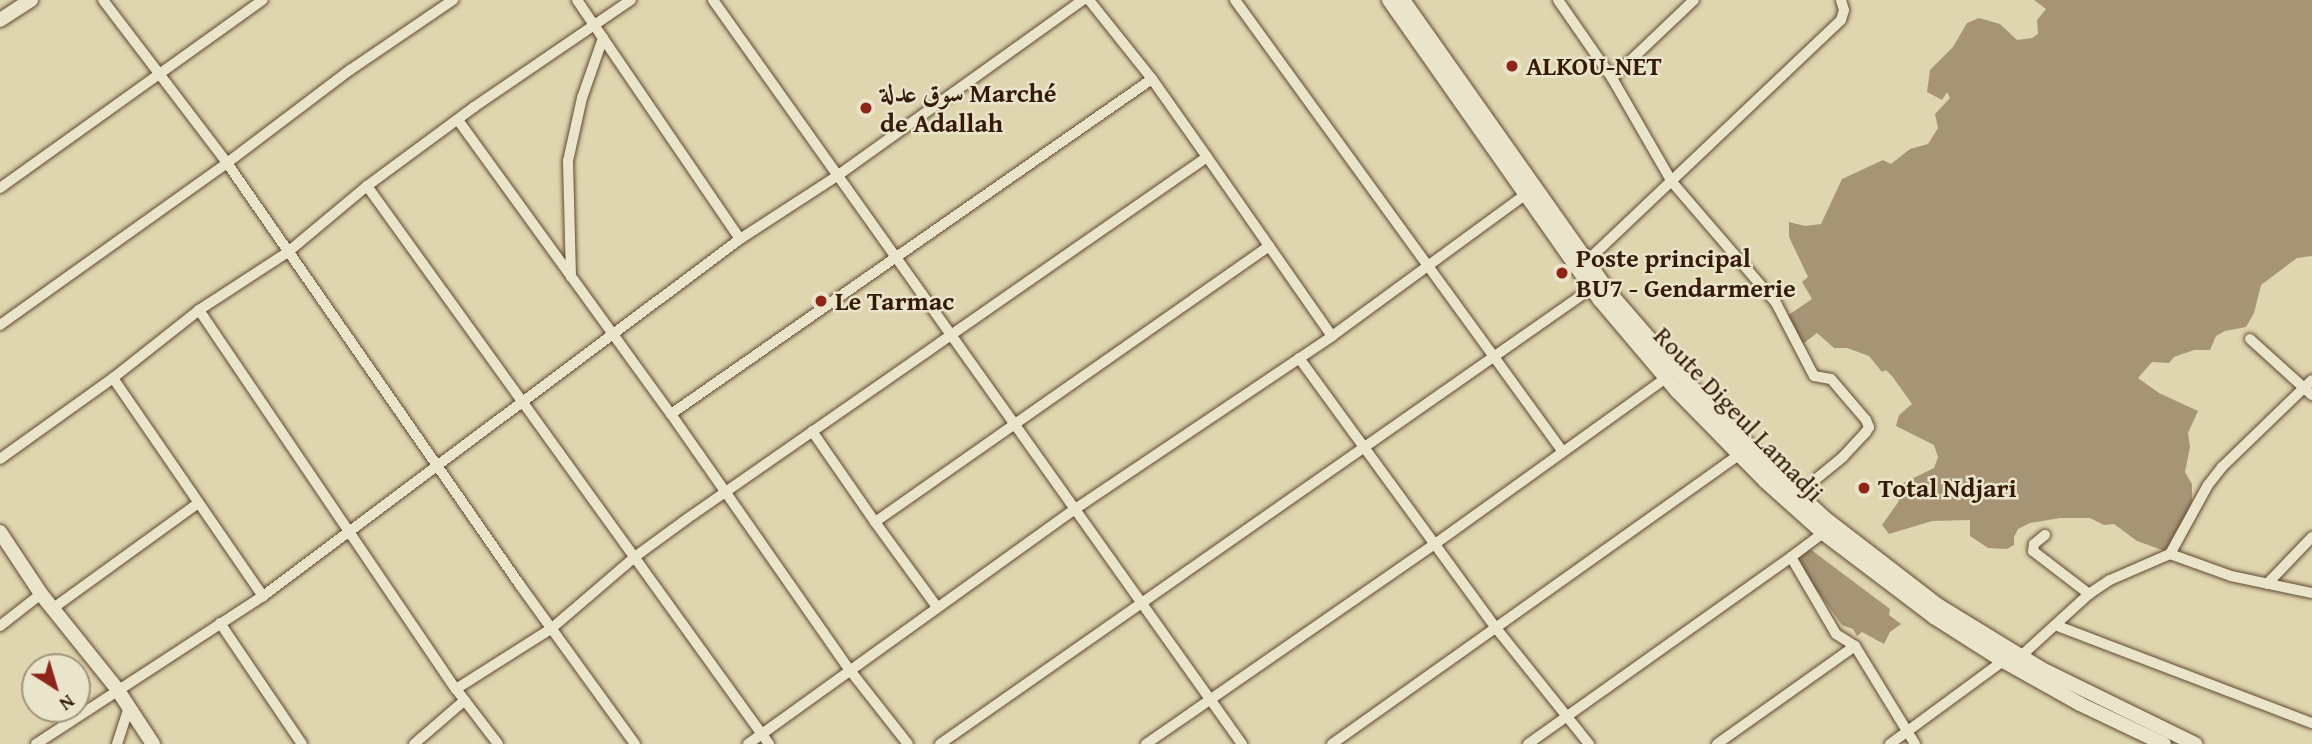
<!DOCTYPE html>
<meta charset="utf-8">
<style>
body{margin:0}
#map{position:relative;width:2312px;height:744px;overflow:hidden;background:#dfd5ae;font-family:"Gentium Book Plus",Amiri,serif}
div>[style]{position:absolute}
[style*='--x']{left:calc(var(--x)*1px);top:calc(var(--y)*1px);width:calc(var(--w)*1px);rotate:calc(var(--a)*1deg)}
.water>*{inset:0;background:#a59575}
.roads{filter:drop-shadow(0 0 2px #604930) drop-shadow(0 0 2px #604930)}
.street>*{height:10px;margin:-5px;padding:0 5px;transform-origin:5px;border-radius:5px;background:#eae4ca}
.secondary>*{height:14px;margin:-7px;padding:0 7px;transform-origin:7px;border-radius:7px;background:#eae4ca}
.dots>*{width:19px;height:19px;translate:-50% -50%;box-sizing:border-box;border:4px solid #eae4ca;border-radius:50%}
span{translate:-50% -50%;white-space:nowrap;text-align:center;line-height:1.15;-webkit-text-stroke:5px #eae4ca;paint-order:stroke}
.poi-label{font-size:26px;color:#351a06;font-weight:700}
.left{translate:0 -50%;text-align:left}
.street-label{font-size:26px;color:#351a06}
.north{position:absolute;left:21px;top:653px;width:70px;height:70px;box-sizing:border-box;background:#eae4ca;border:2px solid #a2937c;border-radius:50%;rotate:143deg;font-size:19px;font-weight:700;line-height:28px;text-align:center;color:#351a06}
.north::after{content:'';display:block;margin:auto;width:24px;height:32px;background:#8f2418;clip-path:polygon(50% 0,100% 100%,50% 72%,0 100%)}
</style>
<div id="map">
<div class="water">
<div style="clip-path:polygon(2034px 0,2312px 0,2312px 256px,2297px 258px,2261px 285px,2254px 313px,2246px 327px,2225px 331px,2216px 336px,2210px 350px,2194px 350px,2174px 357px,2169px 363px,2152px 362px,2138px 378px,2159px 393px,2198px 411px,2188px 433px,2190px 447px,2185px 472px,2192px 484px,2192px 501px,2184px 521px,2165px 551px,2137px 541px,2114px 524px,2104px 525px,2090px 518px,2060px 518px,2030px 523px,2018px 529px,2014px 537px,2014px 545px,2007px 549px,1988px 548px,1970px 536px,1970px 520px,1932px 521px,1889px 534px,1882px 525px,1899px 501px,1891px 489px,1934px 468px,1938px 457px,1934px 445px,1896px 426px,1899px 415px,1912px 404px,1892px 376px,1886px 370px,1882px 372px,1869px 356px,1847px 348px,1834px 348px,1817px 333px,1803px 344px,1797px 339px,1796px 329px,1787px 316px,1812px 299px,1802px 282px,1808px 277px,1789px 237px,1789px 222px,1805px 226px,1821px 224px,1842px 179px,1883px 160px,1891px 164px,1910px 149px,1928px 144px,1938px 128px,1935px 114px,1950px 98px,1947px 92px,1942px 100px,1927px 92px,1930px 70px,1953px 47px,1967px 23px,1979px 18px,2000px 24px,2017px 40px,2032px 38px,2038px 34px,2037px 20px,2046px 9px)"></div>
<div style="clip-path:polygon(1810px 549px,1890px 609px,1889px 615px,1901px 624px,1890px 632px,1884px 644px,1862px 632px,1857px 636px,1853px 629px,1842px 625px,1795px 560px)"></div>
</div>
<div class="roads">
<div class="street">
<div style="--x:103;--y:0;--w:205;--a:52.7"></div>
<div style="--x:227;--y:163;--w:514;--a:55.23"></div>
<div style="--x:520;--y:585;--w:196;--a:54.1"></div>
<div style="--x:577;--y:0;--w:289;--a:55.7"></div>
<div style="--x:713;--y:0;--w:913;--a:54.59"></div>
<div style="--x:1089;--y:0;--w:101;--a:51.4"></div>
<div style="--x:1152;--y:79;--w:95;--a:54.8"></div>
<div style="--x:1235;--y:0;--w:558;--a:54.03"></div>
<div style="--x:1558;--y:0;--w:95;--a:55.3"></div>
<div style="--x:1612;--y:78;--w:120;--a:60"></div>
<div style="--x:1672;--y:182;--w:160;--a:49.3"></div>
<div style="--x:1776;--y:303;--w:82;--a:62.5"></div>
<div style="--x:1814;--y:376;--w:17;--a:10"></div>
<div style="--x:1831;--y:379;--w:54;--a:49.5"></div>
<div style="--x:1866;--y:420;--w:8;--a:67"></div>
<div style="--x:1869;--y:427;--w:6;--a:121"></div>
<div style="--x:1866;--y:432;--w:34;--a:133"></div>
<div style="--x:1843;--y:457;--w:33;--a:141"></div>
<div style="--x:1612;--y:78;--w:113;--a:-43.6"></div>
<div style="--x:458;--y:120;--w:363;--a:54.1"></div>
<div style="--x:671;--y:414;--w:311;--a:55.1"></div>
<div style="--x:849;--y:669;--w:95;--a:51.8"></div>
<div style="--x:367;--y:186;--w:688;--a:54.23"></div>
<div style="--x:0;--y:188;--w:323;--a:-35.6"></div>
<div style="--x:1587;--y:261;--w:350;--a:-43.5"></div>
<div style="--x:1841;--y:20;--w:10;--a:-73"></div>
<div style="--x:1844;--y:10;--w:10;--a:-107"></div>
<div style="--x:571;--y:277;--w:116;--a:-91.5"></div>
<div style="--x:568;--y:161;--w:65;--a:-77.5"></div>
<div style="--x:582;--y:98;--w:64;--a:-70.7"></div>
<div style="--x:199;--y:310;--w:458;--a:55.9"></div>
<div style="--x:456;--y:689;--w:69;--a:52.6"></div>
<div style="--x:0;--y:325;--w:279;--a:-35.5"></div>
<div style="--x:227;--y:163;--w:154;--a:-37.1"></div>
<div style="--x:350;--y:70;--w:125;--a:-34.2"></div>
<div style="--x:2250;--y:339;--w:84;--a:42.1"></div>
<div style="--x:1299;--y:358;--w:334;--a:53.9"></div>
<div style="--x:1496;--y:628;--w:149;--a:51.3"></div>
<div style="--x:113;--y:378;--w:265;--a:55.5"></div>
<div style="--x:671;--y:414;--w:586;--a:-34.86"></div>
<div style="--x:812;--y:431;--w:111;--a:55.3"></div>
<div style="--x:0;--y:459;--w:139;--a:-35.6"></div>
<div style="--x:113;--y:378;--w:110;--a:-38.3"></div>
<div style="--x:199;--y:310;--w:106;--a:-33.1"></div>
<div style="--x:288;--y:252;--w:103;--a:-39.9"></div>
<div style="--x:367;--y:186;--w:133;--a:-36.4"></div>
<div style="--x:474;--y:107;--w:190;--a:-34.3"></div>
<div style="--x:1823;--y:533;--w:40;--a:143"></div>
<div style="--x:1791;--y:557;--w:89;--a:59.7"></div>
<div style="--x:1836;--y:634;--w:22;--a:32"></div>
<div style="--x:1855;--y:646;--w:115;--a:58.5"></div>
<div style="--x:2045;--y:535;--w:14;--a:141"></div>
<div style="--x:2034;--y:544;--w:7;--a:98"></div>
<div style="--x:2033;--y:551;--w:71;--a:37.5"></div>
<div style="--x:2170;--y:554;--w:65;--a:19.8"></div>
<div style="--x:2231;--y:576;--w:83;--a:11.9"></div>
<div style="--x:2267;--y:584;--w:65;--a:-46.2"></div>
<div style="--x:937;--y:607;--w:105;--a:-126.1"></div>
<div style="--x:875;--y:522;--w:481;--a:-35"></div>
<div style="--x:52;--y:609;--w:179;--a:-35.9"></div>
<div style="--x:220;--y:623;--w:146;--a:55.9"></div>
<div style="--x:2055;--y:625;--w:275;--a:20.9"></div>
<div style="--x:0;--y:626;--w:52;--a:-38"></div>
<div style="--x:2021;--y:656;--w:92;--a:-42.4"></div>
<div style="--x:2089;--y:594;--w:25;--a:-34"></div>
<div style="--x:2110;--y:580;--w:65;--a:-23.4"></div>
<div style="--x:2170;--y:554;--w:79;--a:-61.2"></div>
<div style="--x:2208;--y:485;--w:23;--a:-52"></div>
<div style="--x:2222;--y:467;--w:125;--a:-44"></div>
<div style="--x:456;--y:689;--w:114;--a:-32.4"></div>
<div style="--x:552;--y:628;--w:111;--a:-40.6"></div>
<div style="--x:636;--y:556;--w:64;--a:-36.2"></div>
<div style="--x:688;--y:518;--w:632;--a:-34.82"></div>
<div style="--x:1207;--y:157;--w:218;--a:55.1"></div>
<div style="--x:36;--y:744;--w:271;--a:-33.1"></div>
<div style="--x:263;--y:596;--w:596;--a:-36.81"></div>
<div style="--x:740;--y:239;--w:116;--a:-33"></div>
<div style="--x:837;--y:176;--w:302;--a:-35.6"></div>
<div style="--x:117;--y:744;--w:39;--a:-72"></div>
<div style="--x:414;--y:744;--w:67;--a:-40.8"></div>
<div style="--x:748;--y:744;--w:403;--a:-35.7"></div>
<div style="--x:1075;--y:509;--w:310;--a:-33.9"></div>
<div style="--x:1332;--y:336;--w:244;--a:-36.2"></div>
<div style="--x:940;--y:744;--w:796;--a:-34.97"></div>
<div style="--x:1146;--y:744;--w:351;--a:-34.7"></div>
<div style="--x:1435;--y:544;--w:284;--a:-35.7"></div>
<div style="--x:1332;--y:744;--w:499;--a:-35.4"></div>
<div style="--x:1528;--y:744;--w:323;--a:-35.4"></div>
<div style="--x:1717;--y:744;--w:169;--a:-35.4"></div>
<div style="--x:1890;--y:744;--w:140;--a:-36.3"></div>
</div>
<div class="secondary">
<div style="--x:1389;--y:0;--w:367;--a:54.9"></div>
<div style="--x:1600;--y:300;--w:119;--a:49.8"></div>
<div style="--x:1677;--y:391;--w:126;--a:45.6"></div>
<div style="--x:1765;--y:481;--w:78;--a:41.9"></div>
<div style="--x:1823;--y:533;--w:139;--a:37.1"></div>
<div style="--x:1934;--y:617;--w:82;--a:32.5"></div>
<div style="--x:2003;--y:661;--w:88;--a:29.2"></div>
<div style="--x:2080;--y:704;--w:93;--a:25.5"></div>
<div style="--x:1403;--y:0;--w:359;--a:54.8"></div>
<div style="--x:1610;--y:293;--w:118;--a:49.1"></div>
<div style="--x:1687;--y:382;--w:126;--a:45.6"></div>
<div style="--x:1775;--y:472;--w:69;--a:42.7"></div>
<div style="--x:1826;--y:519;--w:143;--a:37.6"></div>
<div style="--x:1939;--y:606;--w:119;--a:31.5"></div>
<div style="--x:2040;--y:668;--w:173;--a:26.1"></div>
<div style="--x:0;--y:20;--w:37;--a:-33"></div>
<div style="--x:0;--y:532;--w:74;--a:56.5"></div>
<div style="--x:41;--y:594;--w:122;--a:51.3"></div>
<div style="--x:117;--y:689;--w:66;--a:56.8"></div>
</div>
</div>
<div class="dots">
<div style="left:1512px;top:66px;background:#8f2418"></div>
<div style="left:866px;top:108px;background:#8f2418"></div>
<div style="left:1562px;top:273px;background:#8f2418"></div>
<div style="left:821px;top:301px;background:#8f2418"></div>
<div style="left:1864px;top:488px;background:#8f2418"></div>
</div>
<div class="poi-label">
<span class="left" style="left:1526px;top:66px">ALKOU-NET</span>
<span class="left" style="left:880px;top:108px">سوق عدلة Marché<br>de Adallah</span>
<span class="left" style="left:1576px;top:273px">Poste principal<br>BU7 - Gendarmerie</span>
<span class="left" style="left:835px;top:301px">Le Tarmac</span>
<span class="left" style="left:1878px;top:488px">Total Ndjari</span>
</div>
<div class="street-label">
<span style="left:1739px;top:414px;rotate:46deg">Route Digeul Lamadji</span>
</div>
<div class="north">N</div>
</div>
